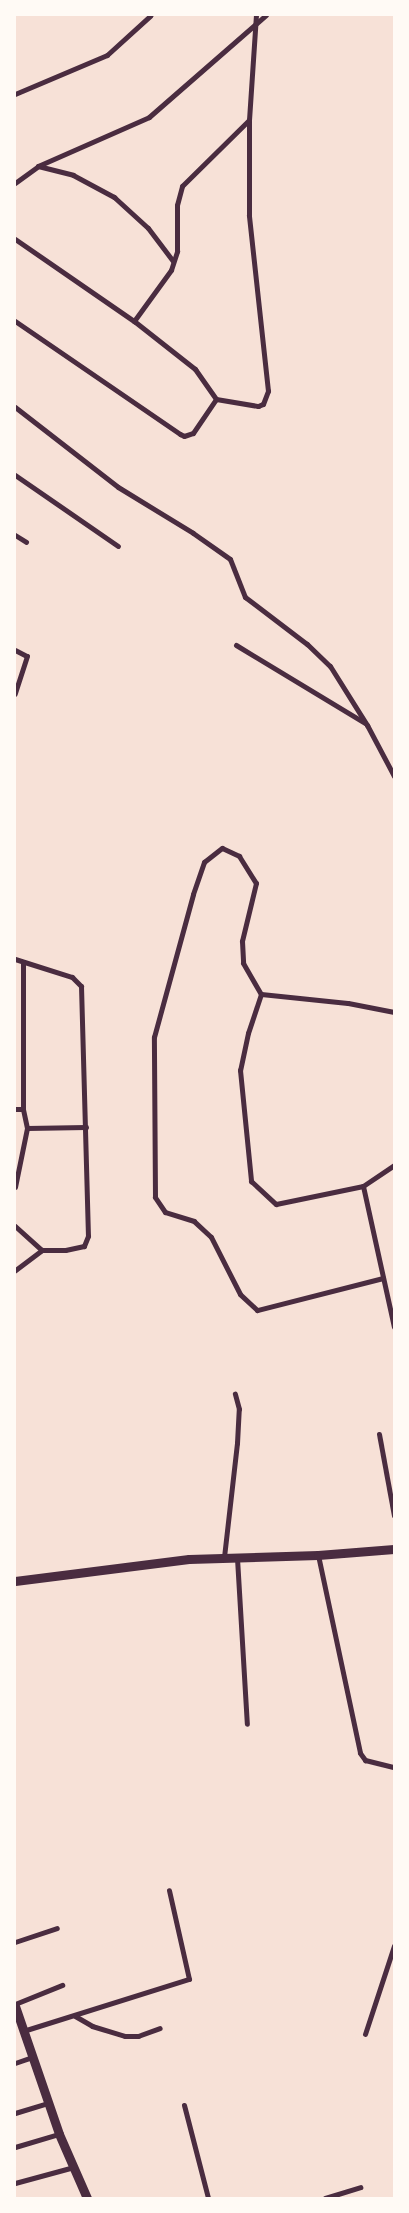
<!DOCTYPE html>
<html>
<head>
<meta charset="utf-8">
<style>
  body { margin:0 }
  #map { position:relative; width:409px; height:2213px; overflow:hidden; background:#f7e1d7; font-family:"Titillium Web",sans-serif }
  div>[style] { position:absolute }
  .minor>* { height:5px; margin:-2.5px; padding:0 2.5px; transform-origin:2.5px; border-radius:2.5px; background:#4a2c40 }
  .tertiary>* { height:9px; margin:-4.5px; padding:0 4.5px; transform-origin:4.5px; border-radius:4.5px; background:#4a2c40 }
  span { translate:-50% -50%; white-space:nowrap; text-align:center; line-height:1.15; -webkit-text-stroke:4.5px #fffaf5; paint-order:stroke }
  .frame { position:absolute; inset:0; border:16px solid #fffaf5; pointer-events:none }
</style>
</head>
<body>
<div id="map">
  <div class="minor">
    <div style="left:15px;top:94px;width:100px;rotate:-23deg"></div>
    <div style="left:107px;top:55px;width:59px;rotate:-42.3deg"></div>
    <div style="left:38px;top:166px;width:36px;rotate:14deg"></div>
    <div style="left:73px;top:175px;width:47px;rotate:28.2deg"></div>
    <div style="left:114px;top:197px;width:46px;rotate:42.4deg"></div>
    <div style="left:148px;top:228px;width:41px;rotate:52.9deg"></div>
    <div style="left:15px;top:183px;width:29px;rotate:-36deg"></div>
    <div style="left:38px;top:166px;width:121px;rotate:-23.8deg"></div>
    <div style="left:149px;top:117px;width:155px;rotate:-41.1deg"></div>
    <div style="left:15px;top:239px;width:145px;rotate:34.6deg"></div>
    <div style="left:134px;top:321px;width:78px;rotate:38.2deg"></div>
    <div style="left:195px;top:369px;width:37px;rotate:55deg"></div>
    <div style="left:15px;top:321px;width:200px;rotate:34.4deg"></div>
    <div style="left:180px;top:434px;width:4px;rotate:27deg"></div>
    <div style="left:184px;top:436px;width:9px;rotate:-18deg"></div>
    <div style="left:193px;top:433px;width:41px;rotate:-55.9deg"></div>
    <div style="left:216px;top:399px;width:43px;rotate:9.5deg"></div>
    <div style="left:258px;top:406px;width:5px;rotate:-22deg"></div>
    <div style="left:263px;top:404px;width:14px;rotate:-69deg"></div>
    <div style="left:268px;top:391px;width:177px;rotate:-96.2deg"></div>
    <div style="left:249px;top:215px;width:95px;rotate:-90deg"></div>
    <div style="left:249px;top:120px;width:105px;rotate:-86.2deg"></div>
    <div style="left:134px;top:321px;width:63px;rotate:-54deg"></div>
    <div style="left:171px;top:270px;width:20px;rotate:-72deg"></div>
    <div style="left:177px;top:251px;width:46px;rotate:-90deg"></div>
    <div style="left:177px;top:205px;width:20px;rotate:-75deg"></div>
    <div style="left:182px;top:186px;width:94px;rotate:-44.6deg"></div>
    <div style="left:15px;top:407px;width:130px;rotate:37.8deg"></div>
    <div style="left:118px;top:487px;width:88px;rotate:31.5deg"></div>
    <div style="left:193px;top:533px;width:45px;rotate:35.1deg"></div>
    <div style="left:230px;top:559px;width:41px;rotate:68.5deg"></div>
    <div style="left:245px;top:597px;width:78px;rotate:37.2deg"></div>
    <div style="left:307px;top:644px;width:32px;rotate:44deg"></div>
    <div style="left:330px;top:666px;width:70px;rotate:57.9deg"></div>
    <div style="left:367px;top:725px;width:58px;rotate:62.1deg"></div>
    <div style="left:15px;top:475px;width:125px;rotate:34.6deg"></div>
    <div style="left:15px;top:535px;width:13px;rotate:32deg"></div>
    <div style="left:236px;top:645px;width:151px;rotate:31.2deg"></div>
    <div style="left:15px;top:650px;width:13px;rotate:27deg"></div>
    <div style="left:27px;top:656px;width:40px;rotate:108deg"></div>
    <div style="left:15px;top:959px;width:60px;rotate:17.5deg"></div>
    <div style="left:72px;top:977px;width:13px;rotate:45deg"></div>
    <div style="left:81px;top:986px;width:250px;rotate:88.4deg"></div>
    <div style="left:88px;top:1236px;width:11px;rotate:112deg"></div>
    <div style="left:84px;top:1246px;width:19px;rotate:168deg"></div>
    <div style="left:65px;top:1250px;width:23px;rotate:180deg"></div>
    <div style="left:42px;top:1250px;width:34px;rotate:143deg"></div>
    <div style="left:261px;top:994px;width:87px;rotate:5.9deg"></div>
    <div style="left:348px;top:1003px;width:47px;rotate:11.1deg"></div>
    <div style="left:15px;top:1109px;width:8px"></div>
    <div style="left:27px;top:1128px;width:59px;rotate:-1deg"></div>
    <div style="left:363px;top:1186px;width:144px;rotate:77.6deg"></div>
    <div style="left:15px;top:1187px;width:60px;rotate:-78.5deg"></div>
    <div style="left:27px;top:1128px;width:19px;rotate:-102deg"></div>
    <div style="left:23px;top:1109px;width:147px;rotate:-90deg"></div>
    <div style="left:15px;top:1226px;width:36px;rotate:42deg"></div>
    <div style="left:383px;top:1278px;width:130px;rotate:165.7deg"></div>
    <div style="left:257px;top:1310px;width:23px;rotate:-137deg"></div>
    <div style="left:240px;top:1294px;width:64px;rotate:-117deg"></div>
    <div style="left:211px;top:1237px;width:23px;rotate:-137deg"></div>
    <div style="left:194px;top:1221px;width:30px;rotate:-163deg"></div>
    <div style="left:165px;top:1212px;width:18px;rotate:-124deg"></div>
    <div style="left:155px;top:1197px;width:160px;rotate:-90.4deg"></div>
    <div style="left:154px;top:1037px;width:148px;rotate:-74.7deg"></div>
    <div style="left:193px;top:894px;width:34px;rotate:-71deg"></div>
    <div style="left:204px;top:862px;width:23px;rotate:-38deg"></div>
    <div style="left:222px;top:848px;width:19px;rotate:25deg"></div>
    <div style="left:239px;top:856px;width:32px;rotate:58deg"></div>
    <div style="left:256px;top:883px;width:60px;rotate:103.6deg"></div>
    <div style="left:242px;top:941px;width:22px;rotate:87deg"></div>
    <div style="left:243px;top:963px;width:36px;rotate:60deg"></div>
    <div style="left:261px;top:994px;width:41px;rotate:108.4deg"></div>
    <div style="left:248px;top:1033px;width:38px;rotate:102deg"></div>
    <div style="left:240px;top:1070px;width:112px;rotate:84.3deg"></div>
    <div style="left:251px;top:1181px;width:34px;rotate:43deg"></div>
    <div style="left:276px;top:1204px;width:89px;rotate:-11.7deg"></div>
    <div style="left:363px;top:1186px;width:37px;rotate:-34deg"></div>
    <div style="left:379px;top:1434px;width:83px;rotate:79.6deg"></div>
    <div style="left:318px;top:1555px;width:202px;rotate:78deg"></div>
    <div style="left:360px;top:1753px;width:9px;rotate:54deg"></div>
    <div style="left:365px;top:1760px;width:30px;rotate:14deg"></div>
    <div style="left:224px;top:1557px;width:115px;rotate:-83.5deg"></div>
    <div style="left:237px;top:1443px;width:34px;rotate:-87deg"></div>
    <div style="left:239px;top:1409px;width:16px;rotate:-105deg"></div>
    <div style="left:237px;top:1558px;width:166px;rotate:86.6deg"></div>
    <div style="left:15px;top:1942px;width:44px;rotate:-18.4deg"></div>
    <div style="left:15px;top:2004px;width:51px;rotate:-22deg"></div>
    <div style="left:75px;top:2016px;width:20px;rotate:30deg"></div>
    <div style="left:92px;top:2026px;width:34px;rotate:17deg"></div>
    <div style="left:125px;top:2036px;width:13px"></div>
    <div style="left:138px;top:2036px;width:23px;rotate:-20deg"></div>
    <div style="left:23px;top:2031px;width:174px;rotate:-17.4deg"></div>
    <div style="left:189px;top:1979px;width:91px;rotate:-102.7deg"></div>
    <div style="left:365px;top:2034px;width:93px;rotate:-71.8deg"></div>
    <div style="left:15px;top:2063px;width:18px;rotate:-19deg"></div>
    <div style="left:184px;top:2105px;width:96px;rotate:75.5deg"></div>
    <div style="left:15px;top:2113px;width:34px;rotate:-17deg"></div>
    <div style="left:15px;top:2147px;width:46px;rotate:-16.5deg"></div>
    <div style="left:15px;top:2183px;width:61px;rotate:-15.2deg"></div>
    <div style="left:325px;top:2198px;width:37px;rotate:-17deg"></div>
  </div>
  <div class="tertiary">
    <div style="left:15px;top:1581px;width:175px;rotate:-7.2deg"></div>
    <div style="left:189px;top:1559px;width:129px;rotate:-1.8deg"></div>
    <div style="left:318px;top:1555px;width:76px;rotate:-4.5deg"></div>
    <div style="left:15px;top:2006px;width:135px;rotate:71deg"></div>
    <div style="left:59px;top:2134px;width:70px;rotate:66.4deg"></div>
  </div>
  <div class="frame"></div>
</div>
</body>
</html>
